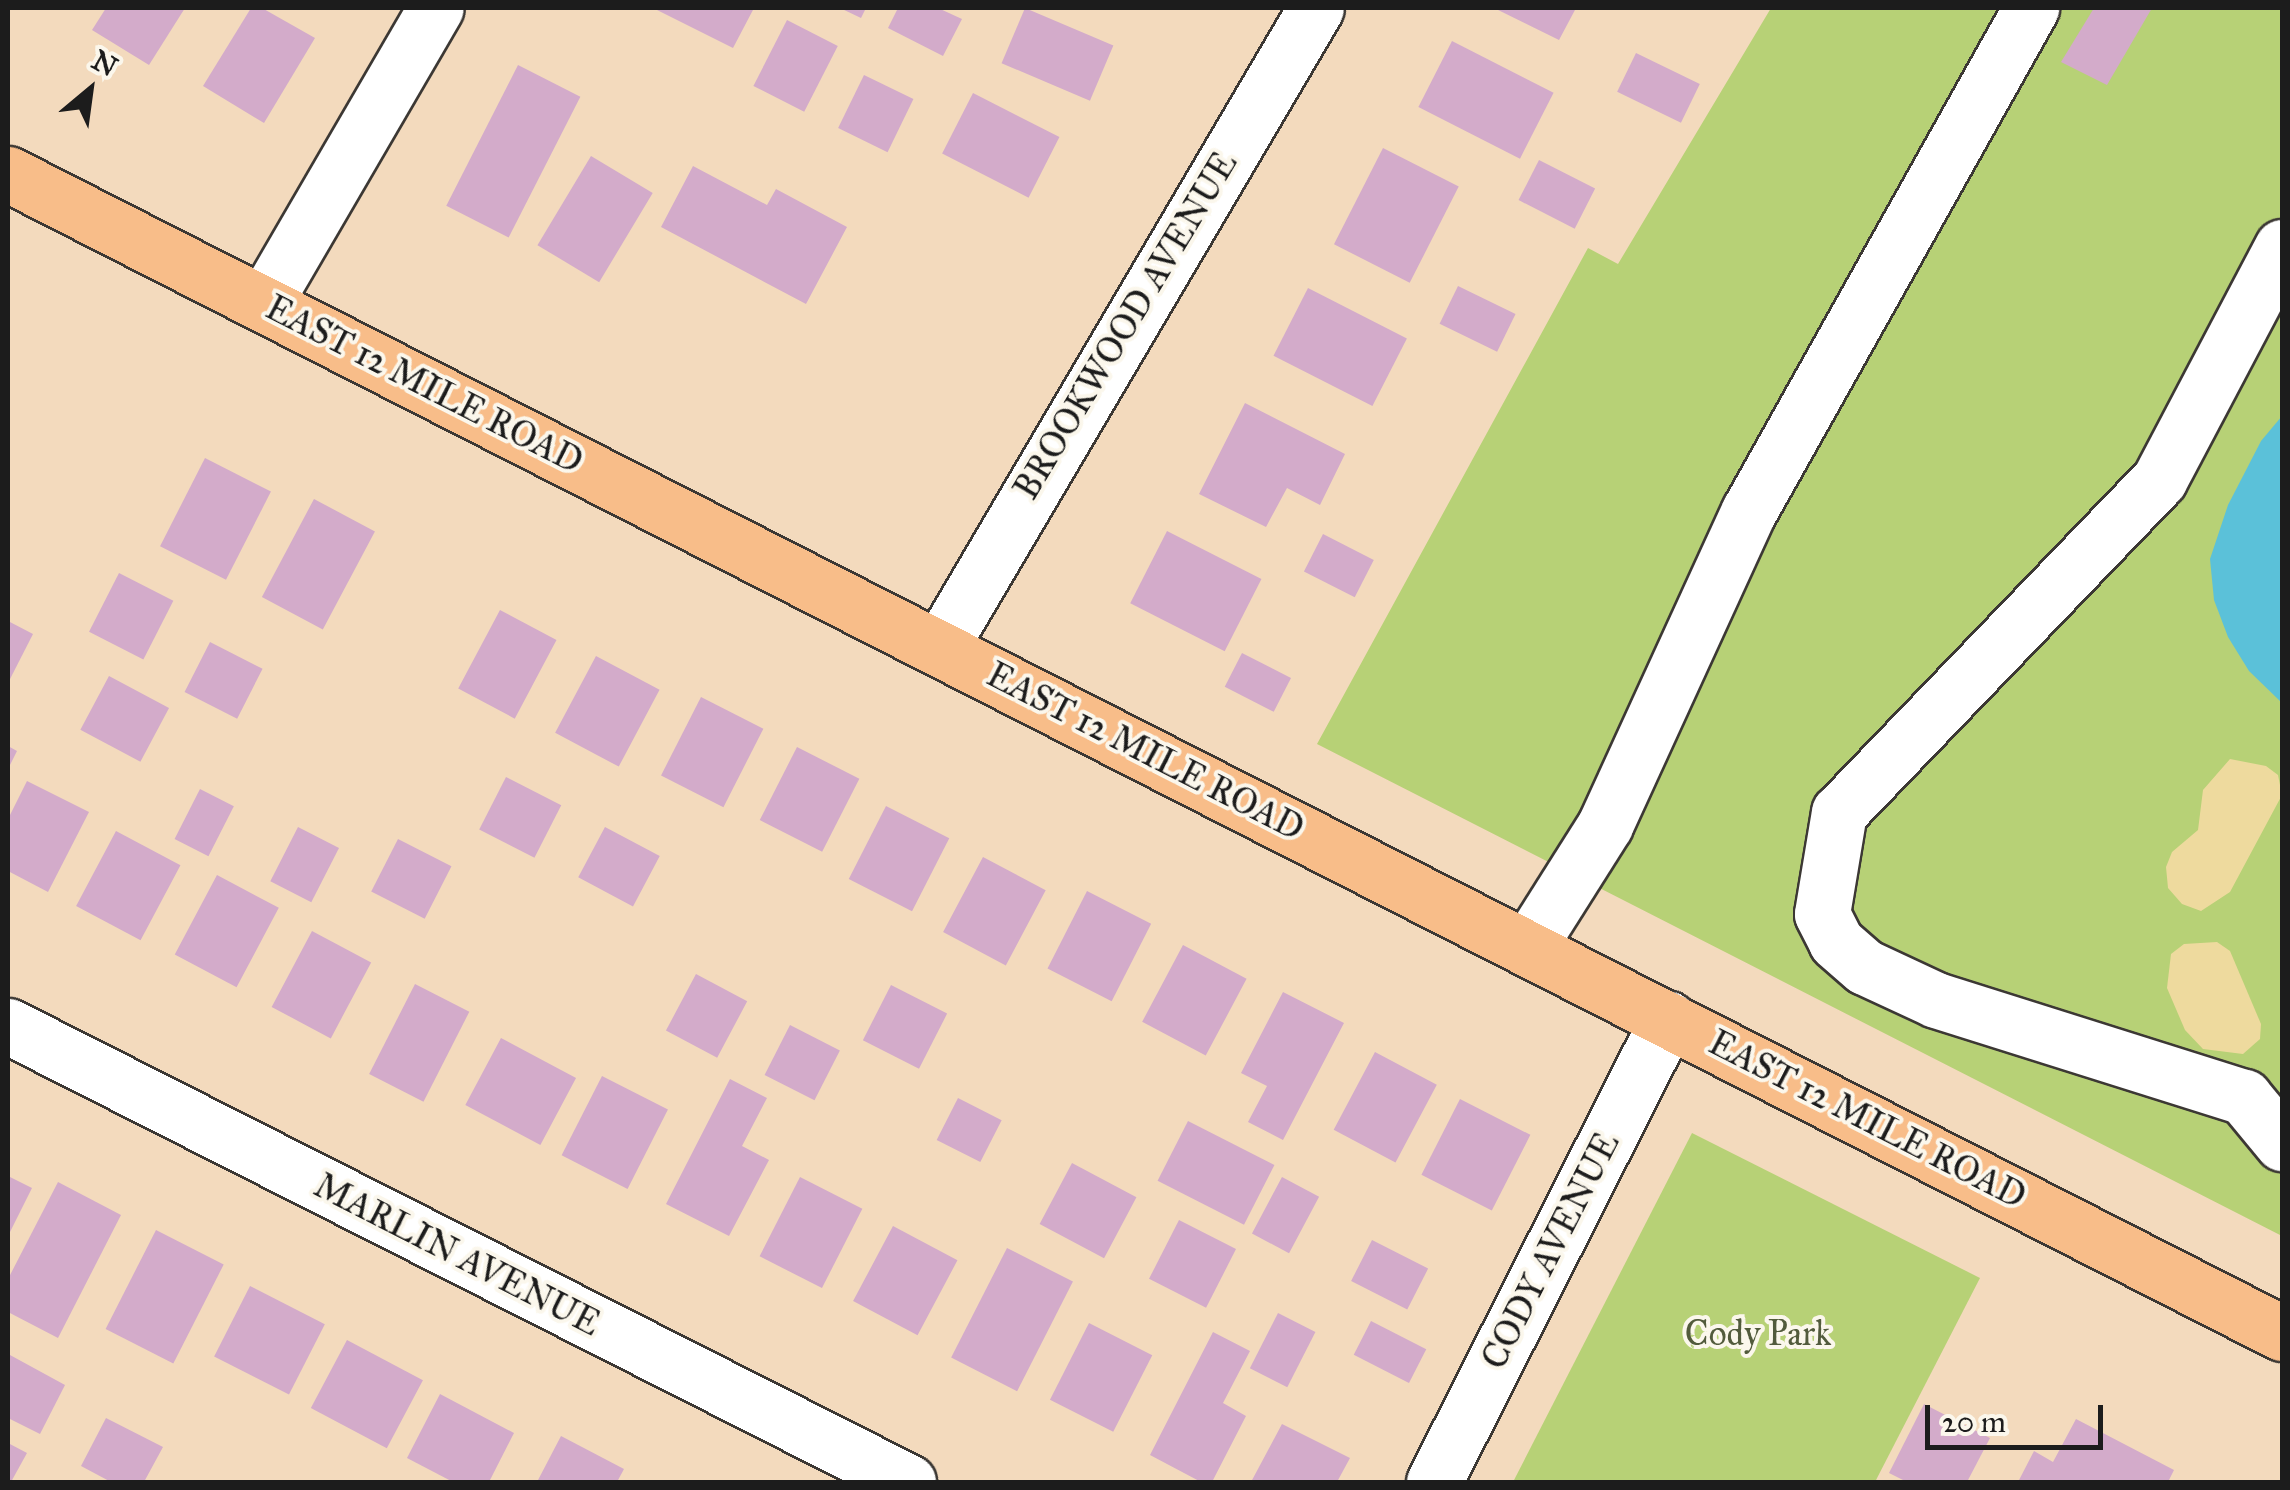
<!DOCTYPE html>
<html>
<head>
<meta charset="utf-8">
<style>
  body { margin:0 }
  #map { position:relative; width:2290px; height:1490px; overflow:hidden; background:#f3dabd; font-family:"IM FELL Great Primer",serif }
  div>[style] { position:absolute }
  .green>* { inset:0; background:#b7d176 }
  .sand>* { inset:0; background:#eeda9e }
  .water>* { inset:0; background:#5bc1d9 }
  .building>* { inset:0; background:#d3abca; transform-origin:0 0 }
  .roads { filter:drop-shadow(2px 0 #3c3834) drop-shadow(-2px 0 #3c3834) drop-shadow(0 2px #3c3834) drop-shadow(0 -2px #3c3834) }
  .minor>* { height:55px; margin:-27.5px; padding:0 27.5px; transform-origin:27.5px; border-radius:27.5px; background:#fff }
  .major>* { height:55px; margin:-27.5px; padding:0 27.5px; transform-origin:27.5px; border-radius:27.5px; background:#f8bd89 }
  span { translate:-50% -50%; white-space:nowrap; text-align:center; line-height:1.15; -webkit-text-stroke:8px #fbf7ec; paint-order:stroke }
  .street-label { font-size:35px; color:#1c1c1c }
  .park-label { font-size:35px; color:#525b3c }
  .frame { position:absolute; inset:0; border:10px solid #1c1c1c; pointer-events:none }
  .north { position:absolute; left:40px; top:40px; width:100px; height:100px; -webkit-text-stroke:8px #fbf7ec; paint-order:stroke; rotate:29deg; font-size:28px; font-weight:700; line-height:40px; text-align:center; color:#1c1c1c }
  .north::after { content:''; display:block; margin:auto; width:35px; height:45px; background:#1c1c1c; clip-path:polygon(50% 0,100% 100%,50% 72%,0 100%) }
  .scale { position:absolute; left:1925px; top:1405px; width:178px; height:45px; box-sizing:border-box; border:5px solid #1c1c1c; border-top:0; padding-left:12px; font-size:30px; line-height:35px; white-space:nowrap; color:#1c1c1c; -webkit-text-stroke:8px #fbf7ec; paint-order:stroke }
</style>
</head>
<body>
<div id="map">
  <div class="green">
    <div style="clip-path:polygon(1771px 8px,2282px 8px,2282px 1236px,1317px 744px,1588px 248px,1618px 264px)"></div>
    <div style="clip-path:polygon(1692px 1133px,1980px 1278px,1875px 1482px,1513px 1482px)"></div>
  </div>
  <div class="sand">
    <div style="clip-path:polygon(2230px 759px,2266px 766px,2278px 775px,2282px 795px,2230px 892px,2201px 911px,2182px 904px,2168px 888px,2166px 867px,2172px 852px,2198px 830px,2203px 790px)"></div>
    <div style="clip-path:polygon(2217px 942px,2230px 951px,2261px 1024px,2260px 1039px,2243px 1054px,2203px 1049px,2185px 1030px,2167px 988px,2171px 954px,2184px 944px)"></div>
  </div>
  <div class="water">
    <div style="clip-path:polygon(2282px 416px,2282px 703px,2249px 671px,2228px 637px,2214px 600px,2210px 559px,2228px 505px,2261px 441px)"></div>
  </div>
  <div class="building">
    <div style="clip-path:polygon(106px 8px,185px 8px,149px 65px,92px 30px)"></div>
    <div style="clip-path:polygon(251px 8px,262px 8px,315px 38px,264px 123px,203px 86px)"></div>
    <div style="clip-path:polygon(653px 8px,754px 8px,733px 48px)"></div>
    <div style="clip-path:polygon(840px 8px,866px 8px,861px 18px)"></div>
    <div style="clip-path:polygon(898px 8px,938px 8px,962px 19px,943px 56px,888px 28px)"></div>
    <div style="left:1025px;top:8px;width:96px;height:60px;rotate:23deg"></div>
    <div style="clip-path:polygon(1494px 8px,1576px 8px,1559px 40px)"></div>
    <div style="clip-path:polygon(2094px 8px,2152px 8px,2107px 85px,2061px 62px)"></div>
    <div style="left:787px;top:20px;width:57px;height:74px;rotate:27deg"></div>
    <div style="left:1452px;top:41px;width:114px;height:74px;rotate:27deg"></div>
    <div style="left:1636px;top:53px;width:71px;height:43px;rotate:26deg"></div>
    <div style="left:518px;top:65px;width:70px;height:158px;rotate:27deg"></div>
    <div style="left:864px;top:75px;width:55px;height:59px;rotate:26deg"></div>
    <div style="left:973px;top:93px;width:97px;height:68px;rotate:27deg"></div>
    <div style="left:1383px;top:148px;width:85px;height:108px;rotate:27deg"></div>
    <div style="left:591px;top:156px;width:72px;height:104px;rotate:31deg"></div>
    <div style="left:1539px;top:160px;width:63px;height:45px;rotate:27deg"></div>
    <div style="clip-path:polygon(693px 166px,767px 205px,776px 189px,847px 227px,806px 304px,661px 227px)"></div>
    <div style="left:1458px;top:286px;width:64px;height:42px;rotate:26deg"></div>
    <div style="left:1308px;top:288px;width:111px;height:76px;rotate:27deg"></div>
    <div style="clip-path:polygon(1245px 403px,1345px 454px,1320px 505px,1287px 488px,1266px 527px,1199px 494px)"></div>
    <div style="left:205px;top:458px;width:74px;height:99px;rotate:27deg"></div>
    <div style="left:314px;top:499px;width:69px;height:111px;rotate:28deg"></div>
    <div style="left:1167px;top:531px;width:106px;height:81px;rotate:27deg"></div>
    <div style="left:1323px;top:534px;width:57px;height:42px;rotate:27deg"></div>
    <div style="left:119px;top:573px;width:61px;height:66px;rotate:27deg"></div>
    <div style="left:500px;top:610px;width:64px;height:89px;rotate:28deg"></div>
    <div style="clip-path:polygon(8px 621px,33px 634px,8px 683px)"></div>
    <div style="left:210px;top:642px;width:59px;height:56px;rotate:27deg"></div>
    <div style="left:1242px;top:653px;width:55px;height:38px;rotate:27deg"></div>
    <div style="left:596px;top:656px;width:72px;height:87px;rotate:28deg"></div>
    <div style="left:109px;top:676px;width:68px;height:61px;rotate:28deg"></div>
    <div style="left:701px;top:697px;width:70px;height:88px;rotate:27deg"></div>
    <div style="clip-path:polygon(8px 746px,17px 751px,8px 769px)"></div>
    <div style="left:797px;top:747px;width:70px;height:82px;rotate:27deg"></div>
    <div style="left:506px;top:777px;width:62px;height:59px;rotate:27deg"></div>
    <div style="clip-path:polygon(27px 781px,89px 812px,48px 892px,8px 871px,8px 819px)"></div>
    <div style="left:200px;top:789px;width:38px;height:56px;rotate:27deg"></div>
    <div style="left:886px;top:806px;width:71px;height:82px;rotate:27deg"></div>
    <div style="left:298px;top:827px;width:46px;height:61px;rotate:27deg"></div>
    <div style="left:605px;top:827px;width:62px;height:57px;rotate:28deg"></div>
    <div style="left:116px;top:831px;width:73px;height:85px;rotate:28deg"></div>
    <div style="left:398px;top:839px;width:60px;height:59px;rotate:27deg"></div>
    <div style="left:983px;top:857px;width:71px;height:85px;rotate:28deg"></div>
    <div style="left:217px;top:875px;width:70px;height:90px;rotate:28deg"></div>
    <div style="left:1087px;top:891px;width:72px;height:87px;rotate:27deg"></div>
    <div style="left:312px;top:931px;width:67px;height:86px;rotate:28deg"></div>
    <div style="left:1183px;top:945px;width:72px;height:87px;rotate:28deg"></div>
    <div style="left:696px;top:974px;width:58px;height:64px;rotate:28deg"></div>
    <div style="left:415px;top:984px;width:61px;height:101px;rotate:27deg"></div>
    <div style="left:891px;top:985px;width:63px;height:62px;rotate:27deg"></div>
    <div style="clip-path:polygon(1283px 992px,1344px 1023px,1283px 1140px,1248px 1122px,1267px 1086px,1241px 1073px)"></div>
    <div style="left:790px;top:1025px;width:56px;height:56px;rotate:27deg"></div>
    <div style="left:501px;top:1038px;width:85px;height:76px;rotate:28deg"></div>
    <div style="left:1375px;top:1052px;width:70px;height:88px;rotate:28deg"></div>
    <div style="left:602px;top:1076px;width:74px;height:89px;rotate:27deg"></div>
    <div style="clip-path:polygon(730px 1079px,767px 1098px,742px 1146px,769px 1160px,729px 1236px,666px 1204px)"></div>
    <div style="left:958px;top:1098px;width:49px;height:47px;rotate:27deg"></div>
    <div style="left:1460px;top:1099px;width:79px;height:85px;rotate:27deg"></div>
    <div style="left:1188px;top:1121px;width:97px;height:67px;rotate:27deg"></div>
    <div style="left:1072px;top:1163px;width:73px;height:69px;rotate:28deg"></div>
    <div style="clip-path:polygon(8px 1176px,32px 1188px,8px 1236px)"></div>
    <div style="left:800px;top:1177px;width:70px;height:89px;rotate:27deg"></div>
    <div style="left:1282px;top:1177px;width:42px;height:64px;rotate:28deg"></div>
    <div style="clip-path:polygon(58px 1182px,121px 1215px,58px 1338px,8px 1312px,8px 1279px)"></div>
    <div style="left:1179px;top:1220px;width:64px;height:66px;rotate:27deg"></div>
    <div style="left:893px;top:1226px;width:73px;height:85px;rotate:28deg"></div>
    <div style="left:156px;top:1230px;width:76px;height:111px;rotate:27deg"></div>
    <div style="left:1372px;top:1240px;width:63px;height:46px;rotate:27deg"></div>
    <div style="left:1007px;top:1248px;width:74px;height:123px;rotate:27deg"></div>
    <div style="left:250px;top:1286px;width:84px;height:79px;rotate:27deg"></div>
    <div style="left:1278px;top:1313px;width:42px;height:62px;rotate:27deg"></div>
    <div style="left:1371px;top:1321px;width:62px;height:38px;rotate:27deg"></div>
    <div style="left:1089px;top:1323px;width:71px;height:86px;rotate:27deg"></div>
    <div style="clip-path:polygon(1213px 1332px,1250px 1351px,1223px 1403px,1246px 1416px,1212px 1482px,1201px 1482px,1150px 1455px)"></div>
    <div style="left:347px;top:1340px;width:86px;height:77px;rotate:28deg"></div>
    <div style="clip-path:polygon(10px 1355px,65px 1385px,40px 1434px,8px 1418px)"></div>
    <div style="clip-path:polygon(440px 1394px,514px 1433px,489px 1482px,453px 1482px,407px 1458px)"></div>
    <div style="clip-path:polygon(1924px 1404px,1990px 1438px,1967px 1482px,1907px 1482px,1889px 1473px)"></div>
    <div style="clip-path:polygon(106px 1418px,163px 1447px,144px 1482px,111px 1482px,81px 1466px)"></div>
    <div style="clip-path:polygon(2076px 1419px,2174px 1470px,2168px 1482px,2018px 1482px,2034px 1451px,2053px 1462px)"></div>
    <div style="clip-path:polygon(1282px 1424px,1350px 1458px,1337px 1482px,1251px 1482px)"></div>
    <div style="clip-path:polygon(561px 1436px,624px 1469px,617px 1482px,537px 1482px)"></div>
    <div style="clip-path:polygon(8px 1443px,27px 1453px,11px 1482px,8px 1482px)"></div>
  </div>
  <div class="roads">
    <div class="minor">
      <div style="left:2282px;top:247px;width:263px;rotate:117.8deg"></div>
      <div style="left:2159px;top:480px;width:461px;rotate:133.9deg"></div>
      <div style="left:1839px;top:812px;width:103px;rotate:99.5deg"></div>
      <div style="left:1822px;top:914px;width:31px;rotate:63deg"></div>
      <div style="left:1836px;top:942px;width:38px;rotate:41deg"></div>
      <div style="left:1865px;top:967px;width:78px;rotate:24.9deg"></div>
      <div style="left:1936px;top:1000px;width:323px;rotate:17.5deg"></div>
      <div style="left:2244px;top:1097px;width:60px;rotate:50.4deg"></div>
      <div style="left:264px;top:303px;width:341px;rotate:-59.8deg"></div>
      <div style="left:940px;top:647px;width:741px;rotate:-59.53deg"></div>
      <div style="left:1528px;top:947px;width:144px;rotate:-57.7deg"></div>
      <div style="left:1605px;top:825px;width:345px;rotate:-65.4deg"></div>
      <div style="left:1749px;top:511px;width:577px;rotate:-60.72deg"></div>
      <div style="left:8px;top:1026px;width:1009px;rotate:26.87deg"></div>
      <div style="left:1434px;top:1482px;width:519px;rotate:-63.19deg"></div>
    </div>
    <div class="major">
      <div style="left:8px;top:174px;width:2552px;rotate:27.01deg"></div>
    </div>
  </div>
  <div class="street-label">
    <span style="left:1126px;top:326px;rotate:-59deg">BROOKWOOD AVENUE</span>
    <span style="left:424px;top:385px;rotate:27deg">EAST 12 MILE ROAD</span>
    <span style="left:1145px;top:752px;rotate:27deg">EAST 12 MILE ROAD</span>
    <span style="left:1867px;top:1120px;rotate:27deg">EAST 12 MILE ROAD</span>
    <span style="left:1551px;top:1251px;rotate:-63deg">CODY AVENUE</span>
    <span style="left:457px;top:1255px;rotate:27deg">MARLIN AVENUE</span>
  </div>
  <div class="park-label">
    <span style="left:1758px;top:1334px">Cody Park</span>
  </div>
  <div class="frame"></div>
  <div class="north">N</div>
  <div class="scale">20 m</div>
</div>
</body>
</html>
